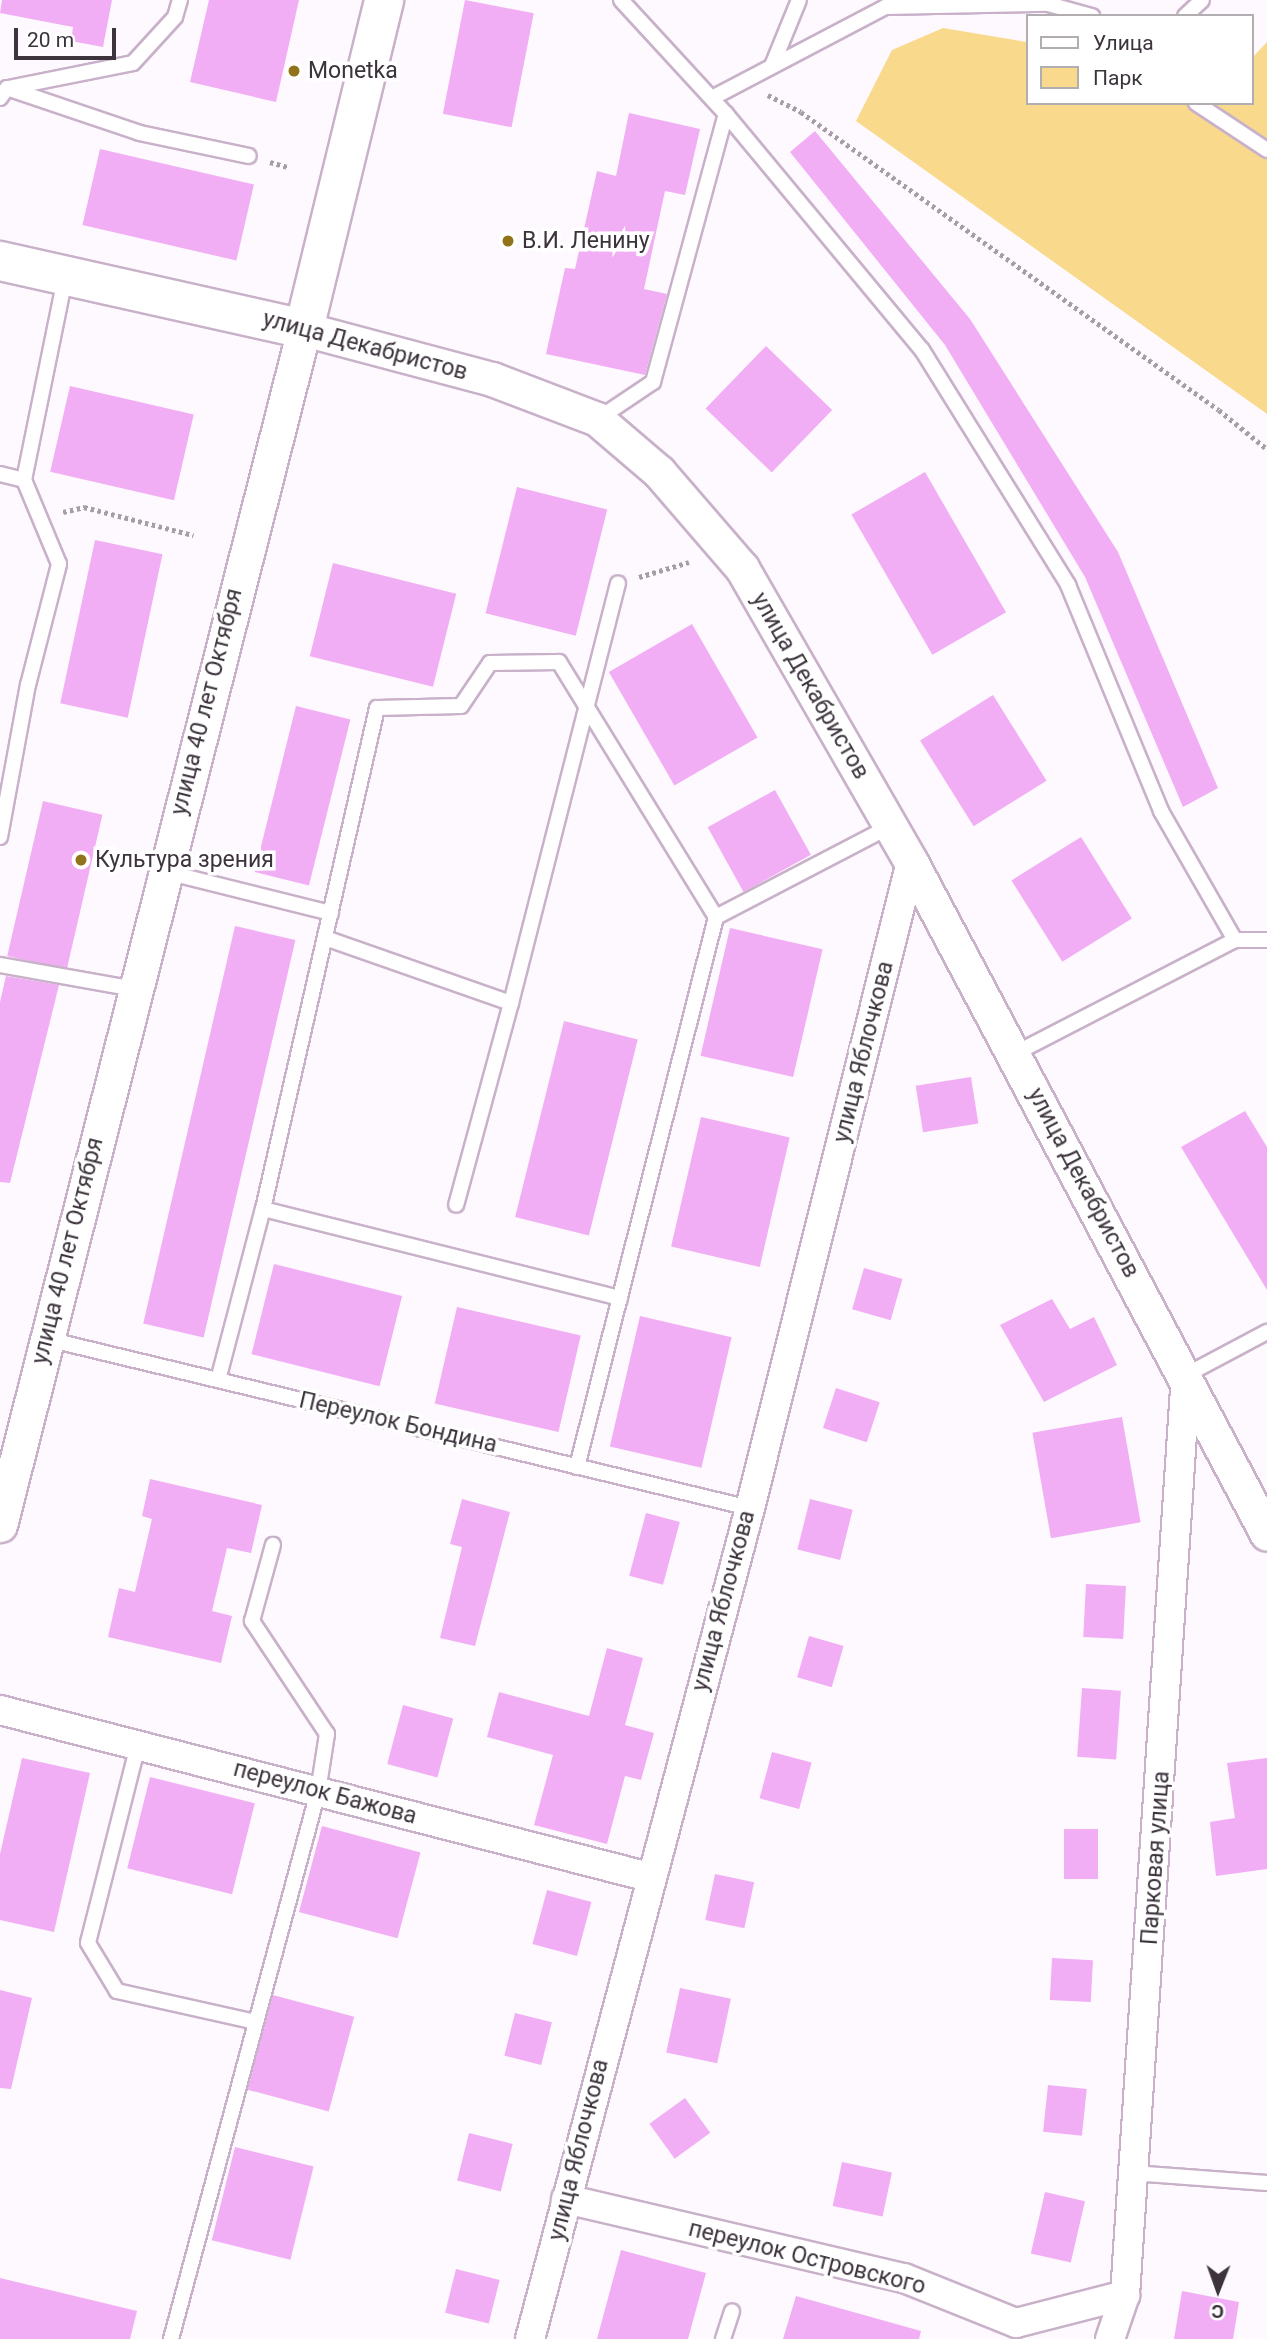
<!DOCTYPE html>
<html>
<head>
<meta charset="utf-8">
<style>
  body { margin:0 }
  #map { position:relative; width:1267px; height:2339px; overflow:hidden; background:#fef9fe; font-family:Roboto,sans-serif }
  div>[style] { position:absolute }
  .green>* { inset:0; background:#f9da8c }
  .building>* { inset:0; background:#f1aef5; transform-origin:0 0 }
  .path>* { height:4.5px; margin-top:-2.25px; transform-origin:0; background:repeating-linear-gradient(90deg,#a59ea5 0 3.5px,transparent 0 7px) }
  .roads { filter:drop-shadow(2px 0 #c8b1c9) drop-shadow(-2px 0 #c8b1c9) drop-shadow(0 2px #c8b1c9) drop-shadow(0 -2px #c8b1c9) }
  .service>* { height:14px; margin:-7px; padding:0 7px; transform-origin:7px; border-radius:7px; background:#fff }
  .minor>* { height:28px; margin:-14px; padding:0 14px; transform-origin:14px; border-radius:14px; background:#fff }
  .tertiary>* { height:33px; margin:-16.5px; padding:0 16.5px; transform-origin:16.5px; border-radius:16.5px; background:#fff }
  .secondary>* { height:38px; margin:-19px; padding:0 19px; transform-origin:19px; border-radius:19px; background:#fff }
  .dots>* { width:19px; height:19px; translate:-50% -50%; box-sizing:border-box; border:4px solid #fff; border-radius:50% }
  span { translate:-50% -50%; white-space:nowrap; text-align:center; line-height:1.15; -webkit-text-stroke:7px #fff; paint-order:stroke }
  .poi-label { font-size:23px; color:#3c333c }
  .left { translate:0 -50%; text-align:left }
  .street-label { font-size:23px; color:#3c333c }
  .legend { position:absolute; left:1026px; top:14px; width:228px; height:91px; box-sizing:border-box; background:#fff; border:2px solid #b1adb1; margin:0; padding:9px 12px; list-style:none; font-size:21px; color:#3c333c }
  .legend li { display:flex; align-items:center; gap:14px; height:35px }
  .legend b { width:35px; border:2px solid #b1adb1 }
  .north { position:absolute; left:1183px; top:2255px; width:70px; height:70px; -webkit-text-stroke:5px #fff; paint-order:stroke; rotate:181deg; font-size:19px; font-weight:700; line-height:28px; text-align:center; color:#3c333c }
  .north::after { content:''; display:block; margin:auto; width:24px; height:32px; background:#3c333c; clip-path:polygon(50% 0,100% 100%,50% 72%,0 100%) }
  .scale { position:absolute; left:14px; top:28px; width:102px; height:32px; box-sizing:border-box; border:4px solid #3c333c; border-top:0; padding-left:9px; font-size:21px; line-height:24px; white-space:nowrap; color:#3c333c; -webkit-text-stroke:5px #fff; paint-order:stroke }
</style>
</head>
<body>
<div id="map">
  <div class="green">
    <div style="clip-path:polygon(943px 28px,1027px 42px,1027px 103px,1251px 103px,1251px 59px,1267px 42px,1267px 414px,856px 121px,892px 50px)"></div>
  </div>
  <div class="building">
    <div style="clip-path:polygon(2px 0,112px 0,103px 47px,71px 41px,73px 27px,0 13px)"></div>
    <div style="clip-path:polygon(209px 0,299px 0,276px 102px,190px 82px)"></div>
    <div style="left:465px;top:0;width:70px;height:116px;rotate:11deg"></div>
    <div style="clip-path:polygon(629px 113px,700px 129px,685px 195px,665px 191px,644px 289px,667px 294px,645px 375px,546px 354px,565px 268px,575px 269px,597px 171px,616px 176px)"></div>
    <div style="clip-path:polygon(815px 131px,970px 319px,1118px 552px,1218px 788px,1183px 807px,1085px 577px,945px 345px,790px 152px)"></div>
    <div style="left:100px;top:149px;width:158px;height:78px;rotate:13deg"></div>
    <div style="left:766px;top:346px;width:92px;height:87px;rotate:44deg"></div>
    <div style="left:70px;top:386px;width:127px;height:88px;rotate:13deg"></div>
    <div style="left:925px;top:472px;width:162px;height:85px;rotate:60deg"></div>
    <div style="left:517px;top:487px;width:93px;height:130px;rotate:14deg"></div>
    <div style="left:95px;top:540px;width:69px;height:167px;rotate:12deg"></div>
    <div style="left:333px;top:563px;width:127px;height:96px;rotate:14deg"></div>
    <div style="left:692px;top:624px;width:131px;height:96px;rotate:60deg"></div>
    <div style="left:993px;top:695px;width:101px;height:86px;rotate:58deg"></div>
    <div style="left:296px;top:706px;width:56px;height:171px;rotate:14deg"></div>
    <div style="left:775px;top:790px;width:74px;height:77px;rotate:61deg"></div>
    <div style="left:43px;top:801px;width:61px;height:159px;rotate:13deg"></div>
    <div style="left:1081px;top:837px;width:96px;height:82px;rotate:58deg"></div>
    <div style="left:235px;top:926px;width:62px;height:408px;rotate:13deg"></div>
    <div style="left:730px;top:928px;width:95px;height:131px;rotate:13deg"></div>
    <div style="clip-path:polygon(6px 976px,59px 985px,10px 1183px,0 1182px,0 1002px)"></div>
    <div style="left:564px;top:1021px;width:76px;height:202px;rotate:14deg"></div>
    <div style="left:971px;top:1077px;width:47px;height:56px;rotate:81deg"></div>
    <div style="clip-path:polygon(1245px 1111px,1267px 1147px,1267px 1290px,1181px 1147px)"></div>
    <div style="left:701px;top:1117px;width:91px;height:133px;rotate:13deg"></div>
    <div style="left:274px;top:1264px;width:132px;height:93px;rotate:14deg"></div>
    <div style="left:864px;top:1268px;width:40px;height:43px;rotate:16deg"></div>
    <div style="clip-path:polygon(1052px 1299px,1070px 1329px,1094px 1317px,1117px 1365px,1044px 1402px,1000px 1325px)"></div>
    <div style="left:457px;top:1307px;width:127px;height:99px;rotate:13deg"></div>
    <div style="left:640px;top:1316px;width:94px;height:134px;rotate:13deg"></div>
    <div style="left:836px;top:1388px;width:46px;height:42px;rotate:18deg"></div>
    <div style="left:1122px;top:1417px;width:107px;height:91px;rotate:80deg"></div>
    <div style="clip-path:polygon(150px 1479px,262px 1505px,251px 1553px,227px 1548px,212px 1611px,232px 1616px,221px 1663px,108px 1637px,119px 1588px,135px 1592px,152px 1519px,142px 1516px)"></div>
    <div style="clip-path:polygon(462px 1499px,510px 1512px,475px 1646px,440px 1638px,462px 1547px,450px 1544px)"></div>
    <div style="left:810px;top:1499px;width:44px;height:52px;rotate:14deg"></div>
    <div style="left:646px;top:1513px;width:35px;height:65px;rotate:15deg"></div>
    <div style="left:1086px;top:1584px;width:40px;height:53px;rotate:3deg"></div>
    <div style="left:809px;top:1636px;width:36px;height:43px;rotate:16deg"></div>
    <div style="clip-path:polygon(607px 1648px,643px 1658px,625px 1725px,654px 1733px,641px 1780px,625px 1776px,607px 1844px,534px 1825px,553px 1755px,487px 1737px,499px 1692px,589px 1716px)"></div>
    <div style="left:1082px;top:1688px;width:39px;height:69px;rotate:4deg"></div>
    <div style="left:403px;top:1705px;width:52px;height:61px;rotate:15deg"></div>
    <div style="left:772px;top:1752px;width:41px;height:48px;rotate:15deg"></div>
    <div style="clip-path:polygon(22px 1758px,90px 1773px,54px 1932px,0 1920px,0 1854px)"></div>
    <div style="clip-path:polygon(1267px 1758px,1267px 1869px,1216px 1876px,1210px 1822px,1235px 1818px,1227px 1763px)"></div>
    <div style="left:150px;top:1777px;width:108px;height:94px;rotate:14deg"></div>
    <div style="left:322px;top:1826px;width:102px;height:89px;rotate:15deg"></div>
    <div style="left:1064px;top:1829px;width:34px;height:50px"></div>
    <div style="left:715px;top:1874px;width:40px;height:47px;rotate:12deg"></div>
    <div style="left:547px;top:1890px;width:46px;height:56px;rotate:15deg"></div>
    <div style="left:1052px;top:1958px;width:41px;height:42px;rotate:3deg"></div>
    <div style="left:680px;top:1988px;width:52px;height:66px;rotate:12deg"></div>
    <div style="clip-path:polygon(0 1990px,32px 1998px,11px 2089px,0 2088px)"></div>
    <div style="left:273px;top:1995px;width:84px;height:98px;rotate:15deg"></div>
    <div style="left:515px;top:2013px;width:38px;height:44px;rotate:14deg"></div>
    <div style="left:1048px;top:2085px;width:39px;height:47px;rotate:6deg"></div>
    <div style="left:685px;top:2098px;width:43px;height:44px;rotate:54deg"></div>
    <div style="left:469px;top:2133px;width:45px;height:49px;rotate:14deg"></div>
    <div style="left:235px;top:2147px;width:81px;height:96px;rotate:14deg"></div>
    <div style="left:842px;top:2162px;width:51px;height:45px;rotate:12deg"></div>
    <div style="left:1045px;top:2192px;width:41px;height:63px;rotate:13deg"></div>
    <div style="clip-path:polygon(621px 2250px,706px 2273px,688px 2339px,597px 2339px)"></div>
    <div style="left:456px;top:2269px;width:45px;height:45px;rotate:14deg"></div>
    <div style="clip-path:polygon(0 2278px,137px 2311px,130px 2339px,0 2339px)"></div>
    <div style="clip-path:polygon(1182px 2291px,1239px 2302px,1233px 2339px,1174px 2339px)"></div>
    <div style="clip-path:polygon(796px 2296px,921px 2331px,919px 2339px,783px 2339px)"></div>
  </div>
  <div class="path">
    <div style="left:768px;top:95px;width:37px;rotate:27deg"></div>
    <div style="left:801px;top:112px;width:513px;rotate:35.49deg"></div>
    <div style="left:1219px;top:410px;width:62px;rotate:39.1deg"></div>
    <div style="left:270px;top:162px;width:18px;rotate:16deg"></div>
    <div style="left:63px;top:512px;width:22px;rotate:-13deg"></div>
    <div style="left:84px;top:507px;width:113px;rotate:14.4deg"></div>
    <div style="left:639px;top:577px;width:52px;rotate:-16.7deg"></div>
  </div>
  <div class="roads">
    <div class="service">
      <div style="left:621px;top:0;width:155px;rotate:47.4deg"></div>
      <div style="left:726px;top:114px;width:307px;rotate:50.3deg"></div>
      <div style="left:922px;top:350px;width:277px;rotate:58.1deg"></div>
      <div style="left:1068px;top:585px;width:244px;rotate:67.6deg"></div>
      <div style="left:1161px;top:811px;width:149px;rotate:60.2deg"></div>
      <div style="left:1185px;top:16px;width:23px;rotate:-43deg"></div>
      <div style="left:772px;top:66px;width:71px;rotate:-67.8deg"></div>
      <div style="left:8px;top:88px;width:127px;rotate:-11.3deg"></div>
      <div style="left:133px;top:63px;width:62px;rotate:-47.6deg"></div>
      <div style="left:175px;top:17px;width:18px;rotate:-74deg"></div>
      <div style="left:0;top:98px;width:12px;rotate:-55deg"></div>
      <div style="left:7px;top:88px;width:140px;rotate:18.7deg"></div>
      <div style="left:140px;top:133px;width:111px;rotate:11.9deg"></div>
      <div style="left:712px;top:98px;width:195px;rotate:-27.7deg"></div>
      <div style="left:885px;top:7px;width:163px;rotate:-1.1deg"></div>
      <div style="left:1048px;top:4px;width:46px;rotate:15.3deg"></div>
      <div style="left:1196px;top:103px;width:85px;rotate:33.5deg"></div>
      <div style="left:598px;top:419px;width:66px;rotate:-33.9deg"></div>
      <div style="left:653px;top:382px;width:278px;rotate:-74.8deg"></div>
      <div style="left:0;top:474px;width:25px;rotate:14deg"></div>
      <div style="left:24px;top:480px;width:206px;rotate:-78.5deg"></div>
      <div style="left:0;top:837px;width:155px;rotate:-79.6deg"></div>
      <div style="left:28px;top:685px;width:125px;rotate:-75.6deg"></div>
      <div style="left:59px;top:564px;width:91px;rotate:-112.6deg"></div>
      <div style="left:166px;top:872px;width:170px;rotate:14deg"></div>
      <div style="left:325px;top:938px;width:197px;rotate:19.3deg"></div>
      <div style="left:511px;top:1003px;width:209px;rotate:105.2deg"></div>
      <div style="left:0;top:965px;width:137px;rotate:10.1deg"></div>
      <div style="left:511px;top:1003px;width:433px;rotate:-75.7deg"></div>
      <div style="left:1014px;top:1054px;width:249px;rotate:-27.3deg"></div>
      <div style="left:1235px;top:940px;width:32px"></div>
      <div style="left:263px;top:1209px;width:514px;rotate:-77.18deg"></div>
      <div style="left:377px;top:708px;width:84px;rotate:-1.4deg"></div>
      <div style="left:461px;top:706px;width:52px;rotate:-56deg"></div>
      <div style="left:490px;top:663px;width:69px;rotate:-0.8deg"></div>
      <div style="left:559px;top:662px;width:299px;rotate:58.4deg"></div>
      <div style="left:47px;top:1339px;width:723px;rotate:13.52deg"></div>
      <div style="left:1186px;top:1375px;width:92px;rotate:-28deg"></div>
      <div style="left:218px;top:1380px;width:177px;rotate:-75.3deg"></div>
      <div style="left:263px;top:1209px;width:368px;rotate:14deg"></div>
      <div style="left:577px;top:1467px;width:567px;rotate:-75.82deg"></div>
      <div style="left:716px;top:917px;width:197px;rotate:-27.5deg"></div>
      <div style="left:138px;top:1745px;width:204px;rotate:104.2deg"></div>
      <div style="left:88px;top:1943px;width:56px;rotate:58.9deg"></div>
      <div style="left:117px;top:1991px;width:142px;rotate:12.6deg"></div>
      <div style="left:1133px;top:2173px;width:134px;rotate:4.3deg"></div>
      <div style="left:171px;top:2339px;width:566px;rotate:-74.96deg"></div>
      <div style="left:318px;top:1792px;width:59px;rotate:-81.2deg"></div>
      <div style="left:327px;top:1734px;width:136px;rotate:-123.6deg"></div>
      <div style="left:252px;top:1621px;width:79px;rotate:-74.6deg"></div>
      <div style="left:723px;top:2339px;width:29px;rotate:-72deg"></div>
    </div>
    <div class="minor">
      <div style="left:0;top:1710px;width:670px;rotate:14.43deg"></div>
      <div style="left:566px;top:2199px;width:347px;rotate:13.2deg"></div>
      <div style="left:904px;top:2278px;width:121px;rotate:21.9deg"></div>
      <div style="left:1016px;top:2323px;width:113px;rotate:-14.4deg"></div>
      <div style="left:530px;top:2339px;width:860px;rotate:-75.17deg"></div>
      <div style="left:750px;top:1508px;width:666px;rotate:-76.01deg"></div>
      <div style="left:1110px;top:2339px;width:46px;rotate:-71.2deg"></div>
      <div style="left:1125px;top:2295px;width:922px;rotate:-86.21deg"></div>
    </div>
    <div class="tertiary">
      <div style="left:0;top:1525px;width:1234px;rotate:-75.74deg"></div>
      <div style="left:304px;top:329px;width:195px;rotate:14.9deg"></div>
      <div style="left:492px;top:379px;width:112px;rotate:20.9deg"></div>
      <div style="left:597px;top:419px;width:82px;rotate:40.5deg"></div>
      <div style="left:659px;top:472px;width:127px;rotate:49.2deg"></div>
      <div style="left:742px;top:568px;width:339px;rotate:60.1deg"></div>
      <div style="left:911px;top:862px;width:760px;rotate:62.09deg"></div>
    </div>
    <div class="secondary">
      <div style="left:0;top:261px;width:312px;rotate:12.6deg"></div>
      <div style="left:304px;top:329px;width:339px;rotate:-76.3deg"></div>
    </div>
  </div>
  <div class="dots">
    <div style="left:294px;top:71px;background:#917319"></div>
    <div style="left:508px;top:241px;background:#917319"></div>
    <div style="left:81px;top:860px;background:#917319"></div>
  </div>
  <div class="poi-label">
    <span class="left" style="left:308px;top:71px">Monetka</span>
    <span class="left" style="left:522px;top:241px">В.И. Ленину</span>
    <span class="left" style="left:95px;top:860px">Культура зрения</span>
  </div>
  <div class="street-label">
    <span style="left:365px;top:346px;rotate:15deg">улица Декабристов</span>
    <span style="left:810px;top:686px;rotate:60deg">улица Декабристов</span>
    <span style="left:207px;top:702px;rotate:-76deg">улица 40 лет Октября</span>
    <span style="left:864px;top:1052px;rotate:-76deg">улица Яблочкова</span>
    <span style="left:1083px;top:1183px;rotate:62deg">улица Декабристов</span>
    <span style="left:68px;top:1251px;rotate:-76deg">улица 40 лет Октября</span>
    <span style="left:398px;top:1423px;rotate:13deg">Переулок Бондина</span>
    <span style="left:724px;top:1601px;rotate:-75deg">улица Яблочкова</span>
    <span style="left:325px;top:1793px;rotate:15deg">переулок Бажова</span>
    <span style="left:1156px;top:1858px;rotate:-86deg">Парковая улица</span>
    <span style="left:579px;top:2150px;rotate:-76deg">улица Яблочкова</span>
    <span style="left:807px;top:2258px;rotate:14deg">переулок Островского</span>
  </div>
  <ul class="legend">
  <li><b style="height:9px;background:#fff"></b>Улица</li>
  <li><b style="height:19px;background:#f9da8c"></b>Парк</li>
  </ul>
  <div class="north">С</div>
  <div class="scale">20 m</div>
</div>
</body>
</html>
